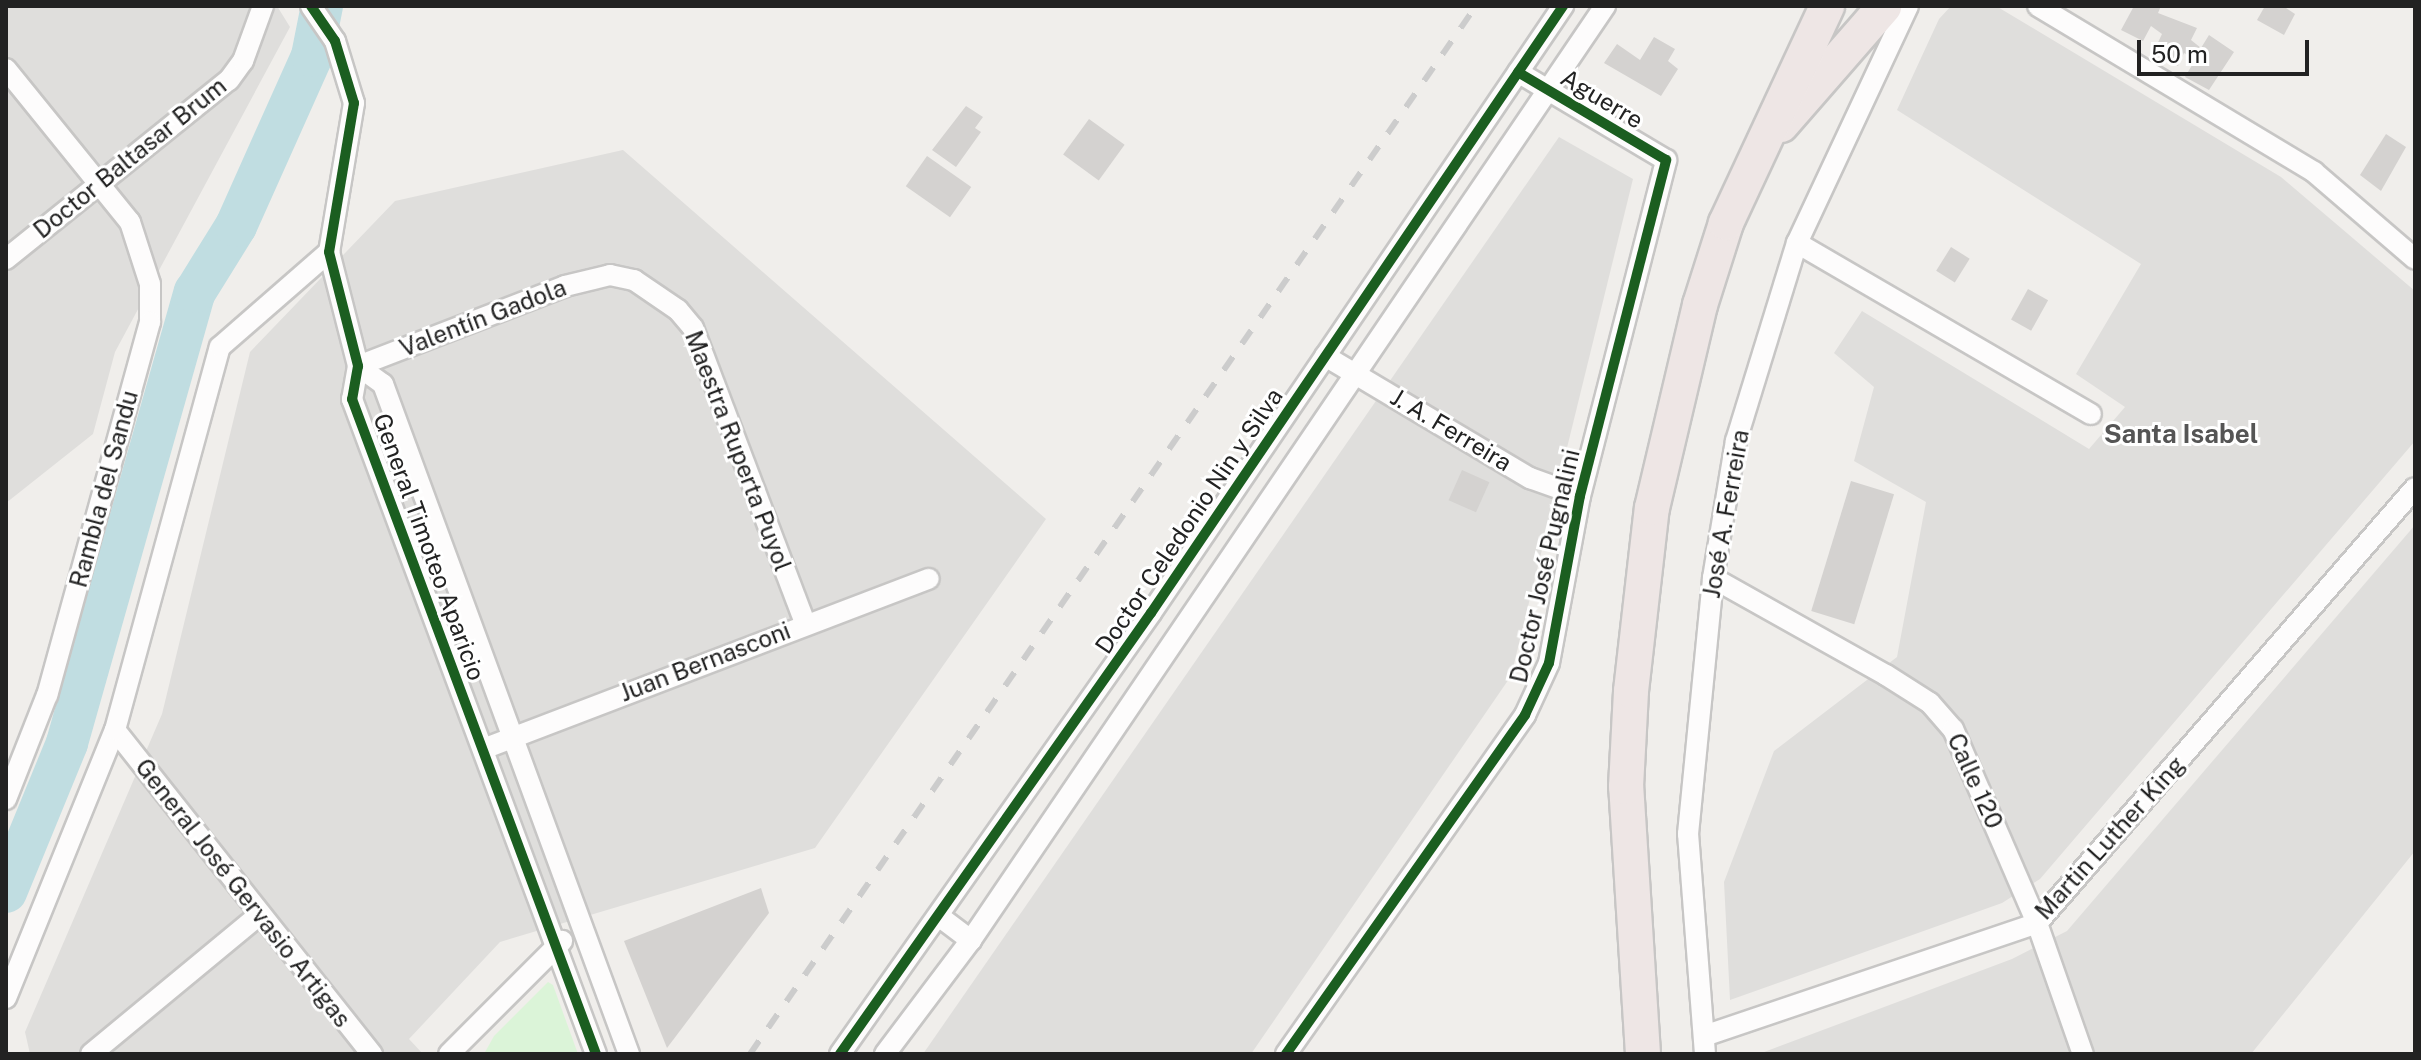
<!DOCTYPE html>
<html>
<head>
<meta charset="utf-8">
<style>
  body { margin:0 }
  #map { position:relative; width:2421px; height:1060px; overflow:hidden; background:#f0eeeb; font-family:"Public Sans",sans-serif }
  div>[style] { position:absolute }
  .residential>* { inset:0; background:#dfdedc }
  .park>* { inset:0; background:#dbf4d8 }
  .river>* { height:42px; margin:-21px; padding:0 21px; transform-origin:21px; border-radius:21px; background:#c0dde1 }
  .building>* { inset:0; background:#d4d2d0; transform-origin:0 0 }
  .roads { filter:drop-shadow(2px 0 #c7c6c5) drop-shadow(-2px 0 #c7c6c5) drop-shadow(0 2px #c7c6c5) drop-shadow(0 -2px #c7c6c5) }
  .minor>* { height:20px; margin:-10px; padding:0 10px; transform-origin:10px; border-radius:10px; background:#fdfcfc }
  .trunk>* { height:34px; margin:-17px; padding:0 17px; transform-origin:17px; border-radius:17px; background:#eee6e5 }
  .rail>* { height:6px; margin-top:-3px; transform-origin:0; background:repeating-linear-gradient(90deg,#ccc 0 16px,transparent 0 32px) }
  .cycleway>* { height:10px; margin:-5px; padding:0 5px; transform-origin:5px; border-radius:5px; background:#1b5e20 }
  span { translate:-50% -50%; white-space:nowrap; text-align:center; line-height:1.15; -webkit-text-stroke:6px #fff; paint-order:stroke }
  .street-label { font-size:24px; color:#222 }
  .neighbourhood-label { font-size:26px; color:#555; font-weight:700 }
  .frame { position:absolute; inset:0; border:8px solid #222; pointer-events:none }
  .scale { position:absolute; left:2137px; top:40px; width:172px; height:36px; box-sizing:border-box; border:4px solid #222; border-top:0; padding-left:10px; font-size:24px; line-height:28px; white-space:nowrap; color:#222; -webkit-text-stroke:6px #fff; paint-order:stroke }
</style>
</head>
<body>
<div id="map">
  <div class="residential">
    <div style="clip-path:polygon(6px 6px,277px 6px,290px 27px,115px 352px,93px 434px,6px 503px)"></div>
    <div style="clip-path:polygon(1951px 6px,1996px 6px,2281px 177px,2415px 291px,2415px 441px,2040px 879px,2002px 903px,1730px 1000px,1724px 882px,1774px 751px,1897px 657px,1926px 502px,1854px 461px,1874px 387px,1834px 353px,1862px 311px,2089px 449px,2125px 407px,2076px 374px,2141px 264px,1897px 110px,1939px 19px)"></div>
    <div style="clip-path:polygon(1559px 137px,1633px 179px,1511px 676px,1251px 1054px,923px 1054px)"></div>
    <div style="clip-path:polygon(623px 150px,1046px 519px,815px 848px,500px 942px,409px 1039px,423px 1054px,30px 1054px,25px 1032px,162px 714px,250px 352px,395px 201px)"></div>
    <div style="clip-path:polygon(2415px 525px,2415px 851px,2251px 1054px,1759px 1054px,2012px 959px,2067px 931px)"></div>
  </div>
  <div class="park">
    <div style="clip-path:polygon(548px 982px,553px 985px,578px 1054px,484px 1054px,494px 1036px)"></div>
  </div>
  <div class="river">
    <div style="left:6px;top:892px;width:161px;rotate:-67.7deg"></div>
    <div style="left:67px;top:743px;width:469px;rotate:-74.2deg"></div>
    <div style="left:195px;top:292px;width:78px;rotate:-58.2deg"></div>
    <div style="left:236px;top:226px;width:186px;rotate:-65.9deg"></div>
    <div style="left:312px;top:56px;width:51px;rotate:-78.7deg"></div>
  </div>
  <div class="building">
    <div style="clip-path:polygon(2134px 6px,2161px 6px,2158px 13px,2197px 28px,2191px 40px,2201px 48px,2209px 35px,2234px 52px,2209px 90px,2185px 77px,2195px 60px,2184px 53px,2178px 66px,2153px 53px,2162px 34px,2151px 26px,2143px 41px,2121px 30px)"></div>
    <div style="clip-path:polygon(2265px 6px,2283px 6px,2295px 14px,2284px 35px,2257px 20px)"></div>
    <div style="clip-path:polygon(1654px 37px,1675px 49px,1668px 61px,1678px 69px,1661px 96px,1604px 63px,1617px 44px,1640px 60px)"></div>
    <div style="clip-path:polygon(966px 106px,983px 117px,975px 128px,981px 132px,956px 167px,932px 150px)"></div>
    <div style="left:1089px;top:119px;width:44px;height:44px;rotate:36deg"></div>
    <div style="clip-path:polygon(2386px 134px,2406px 147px,2381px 191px,2360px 175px)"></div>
    <div style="left:927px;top:156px;width:54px;height:37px;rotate:35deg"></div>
    <div style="left:1951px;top:247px;width:22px;height:28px;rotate:32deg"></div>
    <div style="left:2028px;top:289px;width:23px;height:35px;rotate:29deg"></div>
    <div style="left:1462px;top:470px;width:30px;height:33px;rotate:24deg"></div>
    <div style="left:1851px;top:481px;width:45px;height:136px;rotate:17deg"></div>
    <div style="clip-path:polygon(761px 888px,769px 913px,667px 1048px,624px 941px)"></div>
  </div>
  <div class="roads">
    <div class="minor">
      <div style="left:311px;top:6px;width:42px;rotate:55.6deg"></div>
      <div style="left:335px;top:41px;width:65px;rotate:73deg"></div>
      <div style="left:354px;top:103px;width:151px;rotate:99.5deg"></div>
      <div style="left:329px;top:252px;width:118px;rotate:75.7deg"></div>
      <div style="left:358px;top:366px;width:34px;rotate:100deg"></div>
      <div style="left:352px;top:399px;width:699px;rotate:69.57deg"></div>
      <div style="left:2038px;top:6px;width:322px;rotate:31deg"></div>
      <div style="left:2314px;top:172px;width:133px;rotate:40.7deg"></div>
      <div style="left:6px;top:69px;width:197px;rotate:51deg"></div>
      <div style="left:130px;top:222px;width:65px;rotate:72.1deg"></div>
      <div style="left:150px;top:284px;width:38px;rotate:90deg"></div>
      <div style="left:150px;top:322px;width:387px;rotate:105.4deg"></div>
      <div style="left:47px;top:695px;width:112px;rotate:111.5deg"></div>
      <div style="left:1797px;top:243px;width:340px;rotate:30.2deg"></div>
      <div style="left:6px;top:259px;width:286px;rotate:-38.8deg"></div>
      <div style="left:229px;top:80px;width:24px;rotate:-54deg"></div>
      <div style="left:243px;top:61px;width:59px;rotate:-70deg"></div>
      <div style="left:1325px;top:356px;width:239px;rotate:30.8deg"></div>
      <div style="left:1530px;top:478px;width:53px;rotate:19.8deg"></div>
      <div style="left:358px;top:366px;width:31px;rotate:36deg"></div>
      <div style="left:383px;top:384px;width:714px;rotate:69.84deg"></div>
      <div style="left:358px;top:366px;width:222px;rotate:-21.1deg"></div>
      <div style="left:565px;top:286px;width:46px;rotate:-13.7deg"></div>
      <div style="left:610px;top:275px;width:25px;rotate:12deg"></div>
      <div style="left:634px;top:280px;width:53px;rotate:34.3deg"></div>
      <div style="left:678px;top:310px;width:23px;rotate:50deg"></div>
      <div style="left:693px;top:328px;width:316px;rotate:69.2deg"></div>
      <div style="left:1713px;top:578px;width:198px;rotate:29.3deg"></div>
      <div style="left:1886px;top:675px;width:52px;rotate:32.5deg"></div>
      <div style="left:1930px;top:703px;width:35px;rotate:49deg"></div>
      <div style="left:1953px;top:729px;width:211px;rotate:66.6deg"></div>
      <div style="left:2037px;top:923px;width:139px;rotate:70.7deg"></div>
      <div style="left:115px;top:730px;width:414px;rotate:51.6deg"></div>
      <div style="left:483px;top:749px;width:477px;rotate:-20.9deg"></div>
      <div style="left:940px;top:917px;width:39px;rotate:37deg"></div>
      <div style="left:6px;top:998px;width:289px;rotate:-67.9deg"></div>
      <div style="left:115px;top:730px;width:397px;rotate:-74.7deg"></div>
      <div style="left:220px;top:347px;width:145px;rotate:-41.1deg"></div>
      <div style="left:1704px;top:1036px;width:352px;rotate:-18.7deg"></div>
      <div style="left:2037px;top:923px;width:576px;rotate:-49.01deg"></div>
      <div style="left:91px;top:1054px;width:217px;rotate:-39.6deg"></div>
      <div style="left:449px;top:1054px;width:160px;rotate:-45deg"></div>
      <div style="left:840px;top:1054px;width:540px;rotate:-54.81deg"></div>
      <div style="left:1151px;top:613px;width:734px;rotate:-55.83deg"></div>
      <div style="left:885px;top:1054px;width:143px;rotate:-53deg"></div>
      <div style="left:971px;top:940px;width:1129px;rotate:-55.83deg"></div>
      <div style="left:1286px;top:1054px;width:415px;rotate:-54.8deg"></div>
      <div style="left:1525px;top:715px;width:57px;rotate:-65.2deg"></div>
      <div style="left:1549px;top:663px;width:170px;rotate:-79.5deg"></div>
      <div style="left:1580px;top:496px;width:347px;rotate:-75.6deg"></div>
      <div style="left:1666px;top:160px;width:172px;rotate:-149.3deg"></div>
      <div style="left:1705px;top:1054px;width:221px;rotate:-94.4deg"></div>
      <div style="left:1688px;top:834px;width:257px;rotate:-84.4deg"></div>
      <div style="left:1713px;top:578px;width:139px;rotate:-80.5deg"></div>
      <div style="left:1736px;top:441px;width:207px;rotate:-72.9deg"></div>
      <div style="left:1797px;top:243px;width:262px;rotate:-64.9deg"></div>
    </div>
    <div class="trunk">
      <div style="left:1781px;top:125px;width:157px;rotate:-48.9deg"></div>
      <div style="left:1643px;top:1054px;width:268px;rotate:-93.6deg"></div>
      <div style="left:1626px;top:787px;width:96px;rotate:-87deg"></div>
      <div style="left:1631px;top:691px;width:184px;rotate:-83.5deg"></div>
      <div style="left:1652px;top:508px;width:209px;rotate:-76.7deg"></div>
      <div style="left:1700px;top:305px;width:86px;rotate:-72.4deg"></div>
      <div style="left:1726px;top:223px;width:239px;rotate:-65deg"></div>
    </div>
  </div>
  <div class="rail">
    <div style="left:750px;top:1054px;width:1275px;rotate:-55.29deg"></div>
  </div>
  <div class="cycleway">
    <div style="left:311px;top:6px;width:42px;rotate:55.6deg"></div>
    <div style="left:335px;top:41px;width:65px;rotate:73deg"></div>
    <div style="left:354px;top:103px;width:151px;rotate:99.5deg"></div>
    <div style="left:329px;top:252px;width:118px;rotate:75.7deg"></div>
    <div style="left:358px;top:366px;width:34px;rotate:100deg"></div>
    <div style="left:352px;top:399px;width:699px;rotate:69.57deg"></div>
    <div style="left:840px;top:1054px;width:540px;rotate:-54.81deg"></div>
    <div style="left:1151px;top:613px;width:734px;rotate:-55.83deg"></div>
    <div style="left:1286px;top:1054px;width:415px;rotate:-54.8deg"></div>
    <div style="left:1525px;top:715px;width:57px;rotate:-65.2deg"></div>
    <div style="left:1549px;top:663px;width:170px;rotate:-79.5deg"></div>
    <div style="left:1580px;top:496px;width:347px;rotate:-75.6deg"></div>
    <div style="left:1666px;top:160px;width:172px;rotate:-149.3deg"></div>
  </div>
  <div class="street-label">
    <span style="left:1602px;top:99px;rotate:31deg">Aguerre</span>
    <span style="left:130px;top:158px;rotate:-39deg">Doctor Baltasar Brum</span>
    <span style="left:483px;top:318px;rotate:-21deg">Valentín Gadola</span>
    <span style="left:1451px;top:430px;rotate:31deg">J. A. Ferreira</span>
    <span style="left:738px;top:451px;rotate:69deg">Maestra Ruperta Puyol</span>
    <span style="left:104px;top:489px;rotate:-75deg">Rambla del Sandu</span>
    <span style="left:1726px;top:514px;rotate:-80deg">José A. Ferreira</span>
    <span style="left:1189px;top:521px;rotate:-56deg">Doctor Celedonio Nin y Silva</span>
    <span style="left:429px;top:547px;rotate:70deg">General Timoteo Aparicio</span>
    <span style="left:1545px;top:566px;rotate:-77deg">Doctor José Pugnalini</span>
    <span style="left:705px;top:662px;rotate:-21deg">Juan Bernasconi</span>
    <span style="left:1975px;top:781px;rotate:66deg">Calle 120</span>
    <span style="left:2110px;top:838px;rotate:-48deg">Martin Luther King</span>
    <span style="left:243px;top:893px;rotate:52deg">General José Gervasio Artigas</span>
  </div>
  <div class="neighbourhood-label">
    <span style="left:2181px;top:434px">Santa Isabel</span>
  </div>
  <div class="frame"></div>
  <div class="scale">50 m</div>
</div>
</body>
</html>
